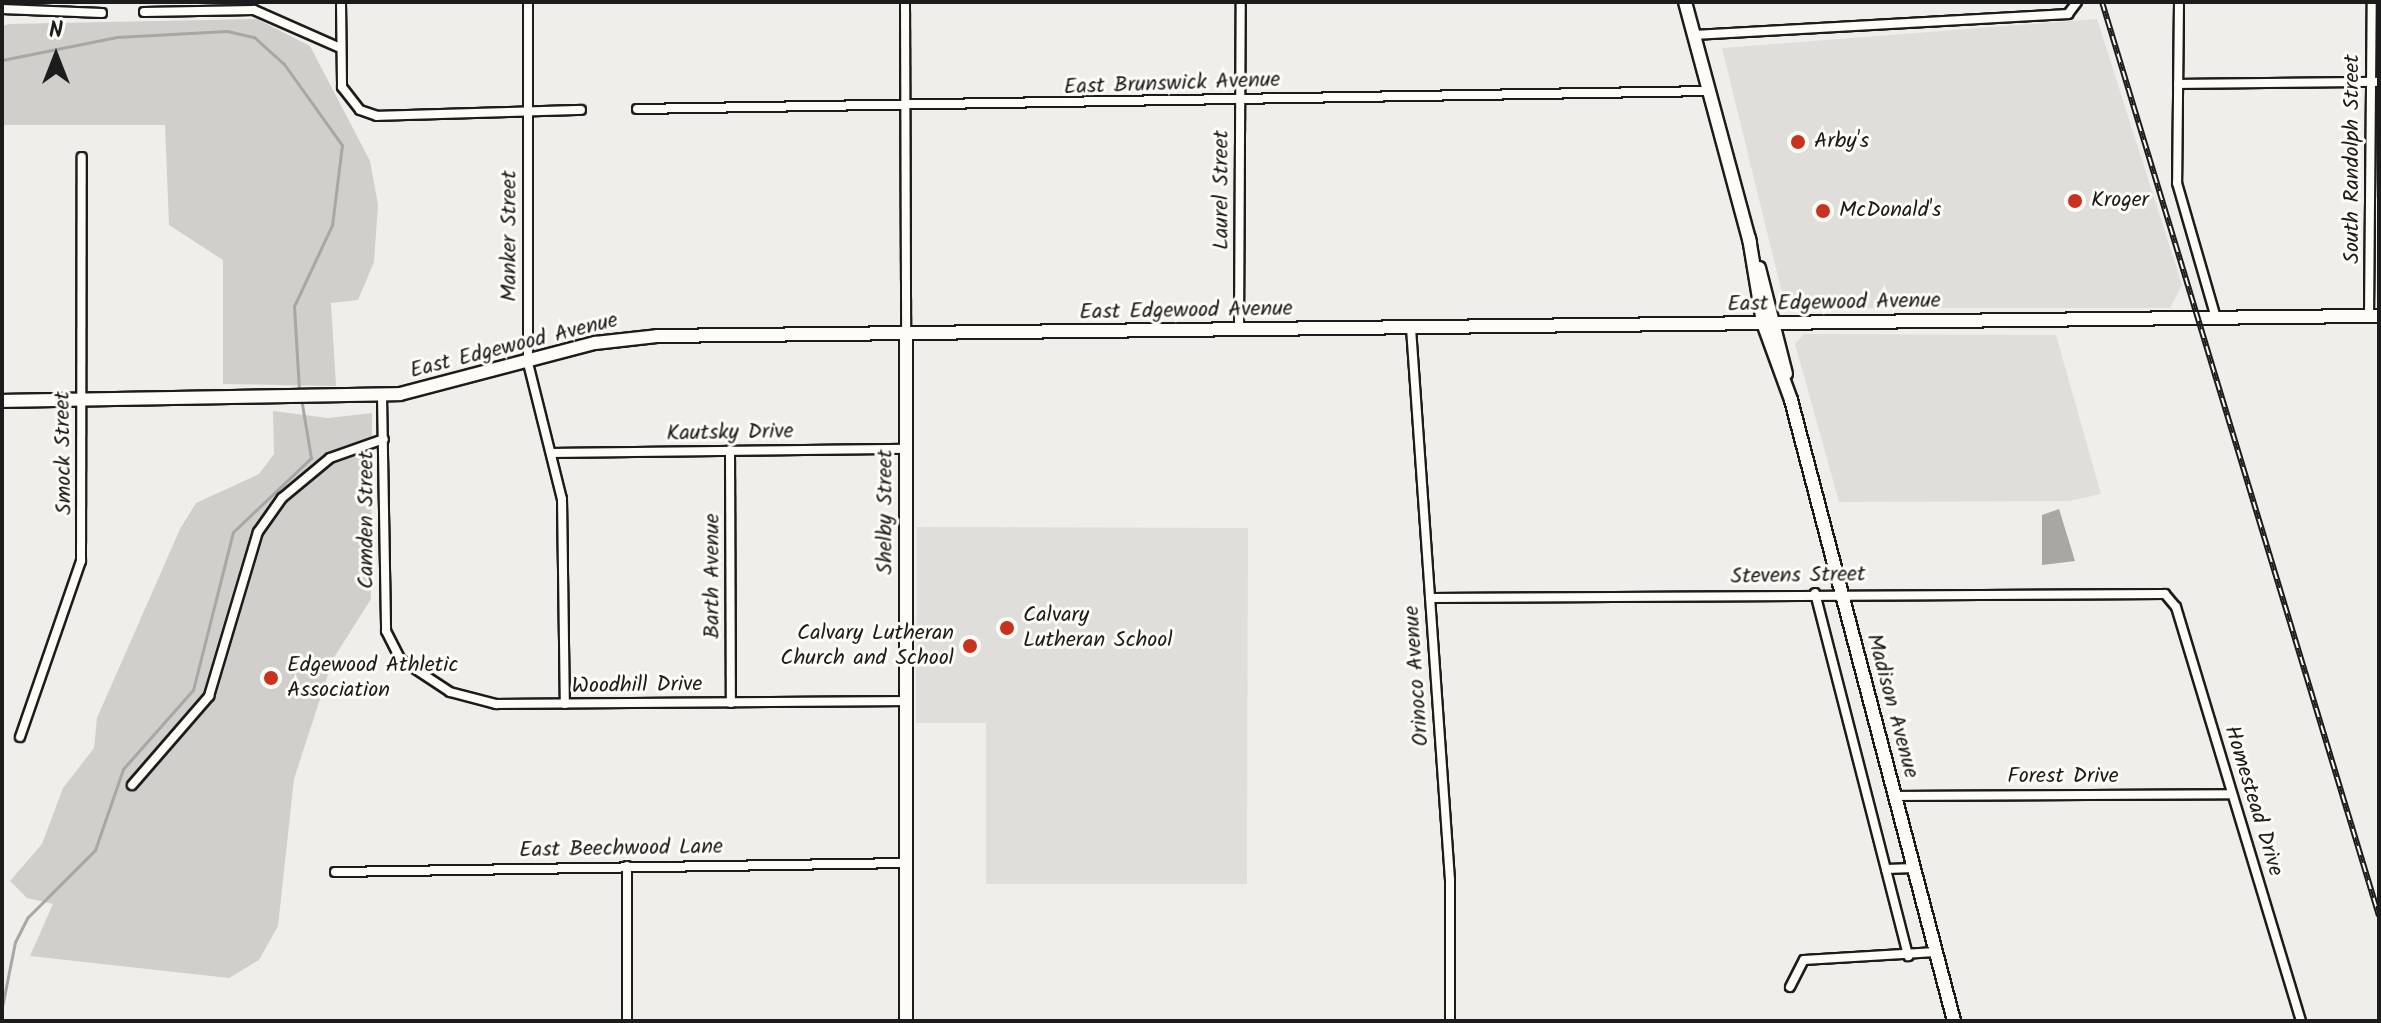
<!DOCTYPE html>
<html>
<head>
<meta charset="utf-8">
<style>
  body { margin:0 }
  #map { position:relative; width:2381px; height:1023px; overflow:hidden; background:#f0eeea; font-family:Kalam,sans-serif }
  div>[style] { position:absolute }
  .built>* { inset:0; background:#e0deda }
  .green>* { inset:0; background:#d0cfcc }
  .water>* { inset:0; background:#a8a7a3 }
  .stream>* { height:3px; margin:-1.5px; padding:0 1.5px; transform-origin:1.5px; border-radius:1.5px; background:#a8a7a3 }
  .roads { filter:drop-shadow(2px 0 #1c1c1c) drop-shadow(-2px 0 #1c1c1c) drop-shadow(0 2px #1c1c1c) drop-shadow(0 -2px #1c1c1c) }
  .street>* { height:8px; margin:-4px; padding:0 4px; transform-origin:4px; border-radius:4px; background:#fdfcf7 }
  .secondary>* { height:12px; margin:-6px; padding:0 6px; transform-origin:6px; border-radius:6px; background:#fdfcf7 }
  .rail>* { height:6px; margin-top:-3px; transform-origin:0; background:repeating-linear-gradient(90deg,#fdfcf7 0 9px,#1c1c1c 0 18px); box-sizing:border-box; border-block:2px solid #1c1c1c }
  .dots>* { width:22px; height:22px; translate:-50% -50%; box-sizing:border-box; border:4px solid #fdfcf7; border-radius:50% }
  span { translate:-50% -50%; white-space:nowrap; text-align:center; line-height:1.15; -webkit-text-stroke:6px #fdfcf7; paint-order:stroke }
  .street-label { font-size:22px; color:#1c1c1c }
  .poi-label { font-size:22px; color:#1c1c1c }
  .left { translate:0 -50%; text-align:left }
  .right { translate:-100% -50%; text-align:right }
  .frame { position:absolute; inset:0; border:4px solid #1c1c1c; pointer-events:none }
  .north { position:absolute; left:16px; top:16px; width:80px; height:80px; -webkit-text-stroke:6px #fdfcf7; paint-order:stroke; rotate:0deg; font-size:22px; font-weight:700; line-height:32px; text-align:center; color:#1c1c1c }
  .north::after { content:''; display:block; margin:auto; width:28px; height:36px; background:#1c1c1c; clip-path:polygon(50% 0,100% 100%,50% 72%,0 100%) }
</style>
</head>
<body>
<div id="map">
  <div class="built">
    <div style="clip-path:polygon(2097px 19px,2182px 285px,2170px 308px,1801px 308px,1781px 289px,1722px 48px)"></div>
    <div style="clip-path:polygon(1804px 334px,2056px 335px,2101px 494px,2069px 501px,1839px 502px,1795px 344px)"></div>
    <div style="clip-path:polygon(917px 527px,1248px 528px,1247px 884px,986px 884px,986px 723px,916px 723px)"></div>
  </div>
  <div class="green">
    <div style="clip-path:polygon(257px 19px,310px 46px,370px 161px,378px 205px,374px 262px,358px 300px,331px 303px,336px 386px,223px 384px,223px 260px,169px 225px,165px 125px,2px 125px,2px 27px,8px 24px)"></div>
    <div style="clip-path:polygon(273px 411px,328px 418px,372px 413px,371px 599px,333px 659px,294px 779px,278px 926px,259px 960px,229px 978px,30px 956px,53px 904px,27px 898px,10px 881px,42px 844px,63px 788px,94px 748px,97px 718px,180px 529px,196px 503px,259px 474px,274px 454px)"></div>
  </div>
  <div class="water">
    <div style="clip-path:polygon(2059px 509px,2075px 561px,2042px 565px,2042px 515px)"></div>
  </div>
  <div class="stream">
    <div style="left:2px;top:60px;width:117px;rotate:-11.3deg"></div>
    <div style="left:117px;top:37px;width:110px;rotate:-3.1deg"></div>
    <div style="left:227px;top:31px;width:28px;rotate:13deg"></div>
    <div style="left:254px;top:37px;width:40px;rotate:42deg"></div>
    <div style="left:284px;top:64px;width:100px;rotate:54.4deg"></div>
    <div style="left:342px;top:145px;width:81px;rotate:97.1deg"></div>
    <div style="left:332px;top:225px;width:89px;rotate:115.1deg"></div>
    <div style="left:294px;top:306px;width:85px;rotate:86.6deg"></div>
    <div style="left:2px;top:1007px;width:66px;rotate:-78.7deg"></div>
    <div style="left:15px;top:942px;width:28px;rotate:-63deg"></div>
    <div style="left:28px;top:917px;width:95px;rotate:-45deg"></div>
    <div style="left:95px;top:850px;width:86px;rotate:-70.9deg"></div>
    <div style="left:123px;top:769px;width:106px;rotate:-48.5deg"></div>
    <div style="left:193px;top:690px;width:163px;rotate:-75.8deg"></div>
    <div style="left:233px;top:532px;width:108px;rotate:-43.5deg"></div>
    <div style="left:311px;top:458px;width:61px;rotate:-99.5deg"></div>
  </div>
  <div class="roads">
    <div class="street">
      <div style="left:341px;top:2px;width:85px;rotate:89.3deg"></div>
      <div style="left:342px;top:87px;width:29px;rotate:52deg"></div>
      <div style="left:360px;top:110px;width:18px;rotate:19deg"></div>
      <div style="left:377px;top:116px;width:204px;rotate:-1.7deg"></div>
      <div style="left:528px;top:2px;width:361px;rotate:90deg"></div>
      <div style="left:528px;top:363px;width:140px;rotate:76deg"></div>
      <div style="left:562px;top:499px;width:205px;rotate:89.2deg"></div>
      <div style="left:905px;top:2px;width:333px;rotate:89.8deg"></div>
      <div style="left:2179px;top:2px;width:181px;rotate:90.6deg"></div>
      <div style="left:2177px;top:183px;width:141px;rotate:73.9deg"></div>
      <div style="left:2px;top:9px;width:100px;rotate:2.3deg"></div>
      <div style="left:144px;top:12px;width:110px;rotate:-1deg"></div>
      <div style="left:254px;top:10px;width:94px;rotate:23.8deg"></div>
      <div style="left:1694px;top:35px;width:375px;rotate:-3.2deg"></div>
      <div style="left:2068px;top:14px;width:15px;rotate:-53deg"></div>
      <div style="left:2178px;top:84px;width:201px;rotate:-0.6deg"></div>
      <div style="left:637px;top:109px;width:1072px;rotate:-0.96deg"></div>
      <div style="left:2369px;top:316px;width:314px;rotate:-89.5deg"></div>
      <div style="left:1411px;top:328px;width:553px;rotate:85.96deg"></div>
      <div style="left:1450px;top:880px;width:141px;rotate:90deg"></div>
      <div style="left:1239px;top:330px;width:328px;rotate:-89.7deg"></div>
      <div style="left:382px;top:396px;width:235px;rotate:89deg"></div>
      <div style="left:386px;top:631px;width:31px;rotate:63deg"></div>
      <div style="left:400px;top:659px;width:60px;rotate:33.4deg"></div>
      <div style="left:450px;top:692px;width:48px;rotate:14.6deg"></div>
      <div style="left:496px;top:704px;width:410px;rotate:-0.4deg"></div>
      <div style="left:730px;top:450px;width:253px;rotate:89.8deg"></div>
      <div style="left:554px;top:453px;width:352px;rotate:-0.7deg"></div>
      <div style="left:1815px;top:593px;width:375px;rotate:75.6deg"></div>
      <div style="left:1430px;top:598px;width:735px;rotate:-0.31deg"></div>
      <div style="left:2165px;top:594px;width:17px;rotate:50deg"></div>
      <div style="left:2176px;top:607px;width:432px;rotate:73.2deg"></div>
      <div style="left:20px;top:737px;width:186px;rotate:-70.9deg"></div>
      <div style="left:81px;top:561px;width:404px;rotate:-89.9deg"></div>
      <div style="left:132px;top:785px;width:118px;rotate:-49.1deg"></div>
      <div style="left:209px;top:696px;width:171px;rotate:-73.4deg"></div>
      <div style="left:258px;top:532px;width:42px;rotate:-54.8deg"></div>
      <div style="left:282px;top:498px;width:62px;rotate:-39.8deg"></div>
      <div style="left:330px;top:458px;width:57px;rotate:-19.4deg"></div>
      <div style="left:1895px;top:796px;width:336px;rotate:-0.3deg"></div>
      <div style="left:627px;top:866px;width:155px;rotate:90deg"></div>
      <div style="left:1886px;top:869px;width:28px;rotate:-2deg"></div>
      <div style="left:335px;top:872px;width:572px;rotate:-0.9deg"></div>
      <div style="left:1790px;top:987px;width:30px;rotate:-63deg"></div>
      <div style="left:1804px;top:960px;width:132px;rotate:-3.5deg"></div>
    </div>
    <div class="secondary">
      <div style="left:1685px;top:2px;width:250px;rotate:74.9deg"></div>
      <div style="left:1749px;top:238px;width:86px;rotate:80.6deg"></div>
      <div style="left:1763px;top:323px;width:82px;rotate:70deg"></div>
      <div style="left:1791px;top:400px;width:642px;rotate:75.29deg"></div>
      <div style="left:1759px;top:268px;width:109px;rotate:75.7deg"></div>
      <div style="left:2px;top:401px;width:398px;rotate:-1deg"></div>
      <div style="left:400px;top:394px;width:202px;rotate:-14.7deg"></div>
      <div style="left:595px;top:343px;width:62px;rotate:-6.4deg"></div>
      <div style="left:657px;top:336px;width:1722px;rotate:-0.67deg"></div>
      <div style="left:906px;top:1021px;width:686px;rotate:-90deg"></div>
    </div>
  </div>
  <div class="rail">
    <div style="left:2102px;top:2px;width:955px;rotate:73.14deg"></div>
  </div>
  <div class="dots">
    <div style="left:1798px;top:142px;background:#c8321e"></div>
    <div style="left:2075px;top:201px;background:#c8321e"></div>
    <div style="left:1823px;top:211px;background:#c8321e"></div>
    <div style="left:1007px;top:628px;background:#c8321e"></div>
    <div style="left:970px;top:646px;background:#c8321e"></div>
    <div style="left:271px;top:678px;background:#c8321e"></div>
  </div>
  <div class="street-label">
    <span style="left:1172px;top:84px;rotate:-2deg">East Brunswick Avenue</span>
    <span style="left:2353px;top:159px;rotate:-90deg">South Randolph Street</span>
    <span style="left:1222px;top:190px;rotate:-90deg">Laurel Street</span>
    <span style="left:510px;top:236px;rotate:-90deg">Manker Street</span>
    <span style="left:1834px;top:303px;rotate:-1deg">East Edgewood Avenue</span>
    <span style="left:1186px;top:311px;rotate:-1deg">East Edgewood Avenue</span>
    <span style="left:514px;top:346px;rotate:-14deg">East Edgewood Avenue</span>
    <span style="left:730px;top:433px;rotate:-1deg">Kautsky Drive</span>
    <span style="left:64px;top:453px;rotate:-91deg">Smock Street</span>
    <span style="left:886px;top:512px;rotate:-90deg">Shelby Street</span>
    <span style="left:367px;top:520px;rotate:-90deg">Camden Street</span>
    <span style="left:713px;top:576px;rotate:-90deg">Barth Avenue</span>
    <span style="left:1798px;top:576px;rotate:-1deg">Stevens Street</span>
    <span style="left:1417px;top:676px;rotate:-94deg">Orinoco Avenue</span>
    <span style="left:637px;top:686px;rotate:-1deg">Woodhill Drive</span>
    <span style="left:1892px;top:706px;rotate:75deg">Madison Avenue</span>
    <span style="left:2063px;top:777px">Forest Drive</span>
    <span style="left:2253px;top:801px;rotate:73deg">Homestead Drive</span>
    <span style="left:621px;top:849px;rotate:-1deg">East Beechwood Lane</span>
  </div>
  <div class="poi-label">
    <span class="left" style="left:1814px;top:142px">Arby's</span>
    <span class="left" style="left:2091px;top:201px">Kroger</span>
    <span class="left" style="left:1839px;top:211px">McDonald's</span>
    <span class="left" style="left:1023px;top:628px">Calvary<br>Lutheran School</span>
    <span class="right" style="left:954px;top:646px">Calvary Lutheran<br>Church and School</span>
    <span class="left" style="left:287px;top:678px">Edgewood Athletic<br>Association</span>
  </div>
  <div class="frame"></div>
  <div class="north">N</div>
</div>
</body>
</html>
